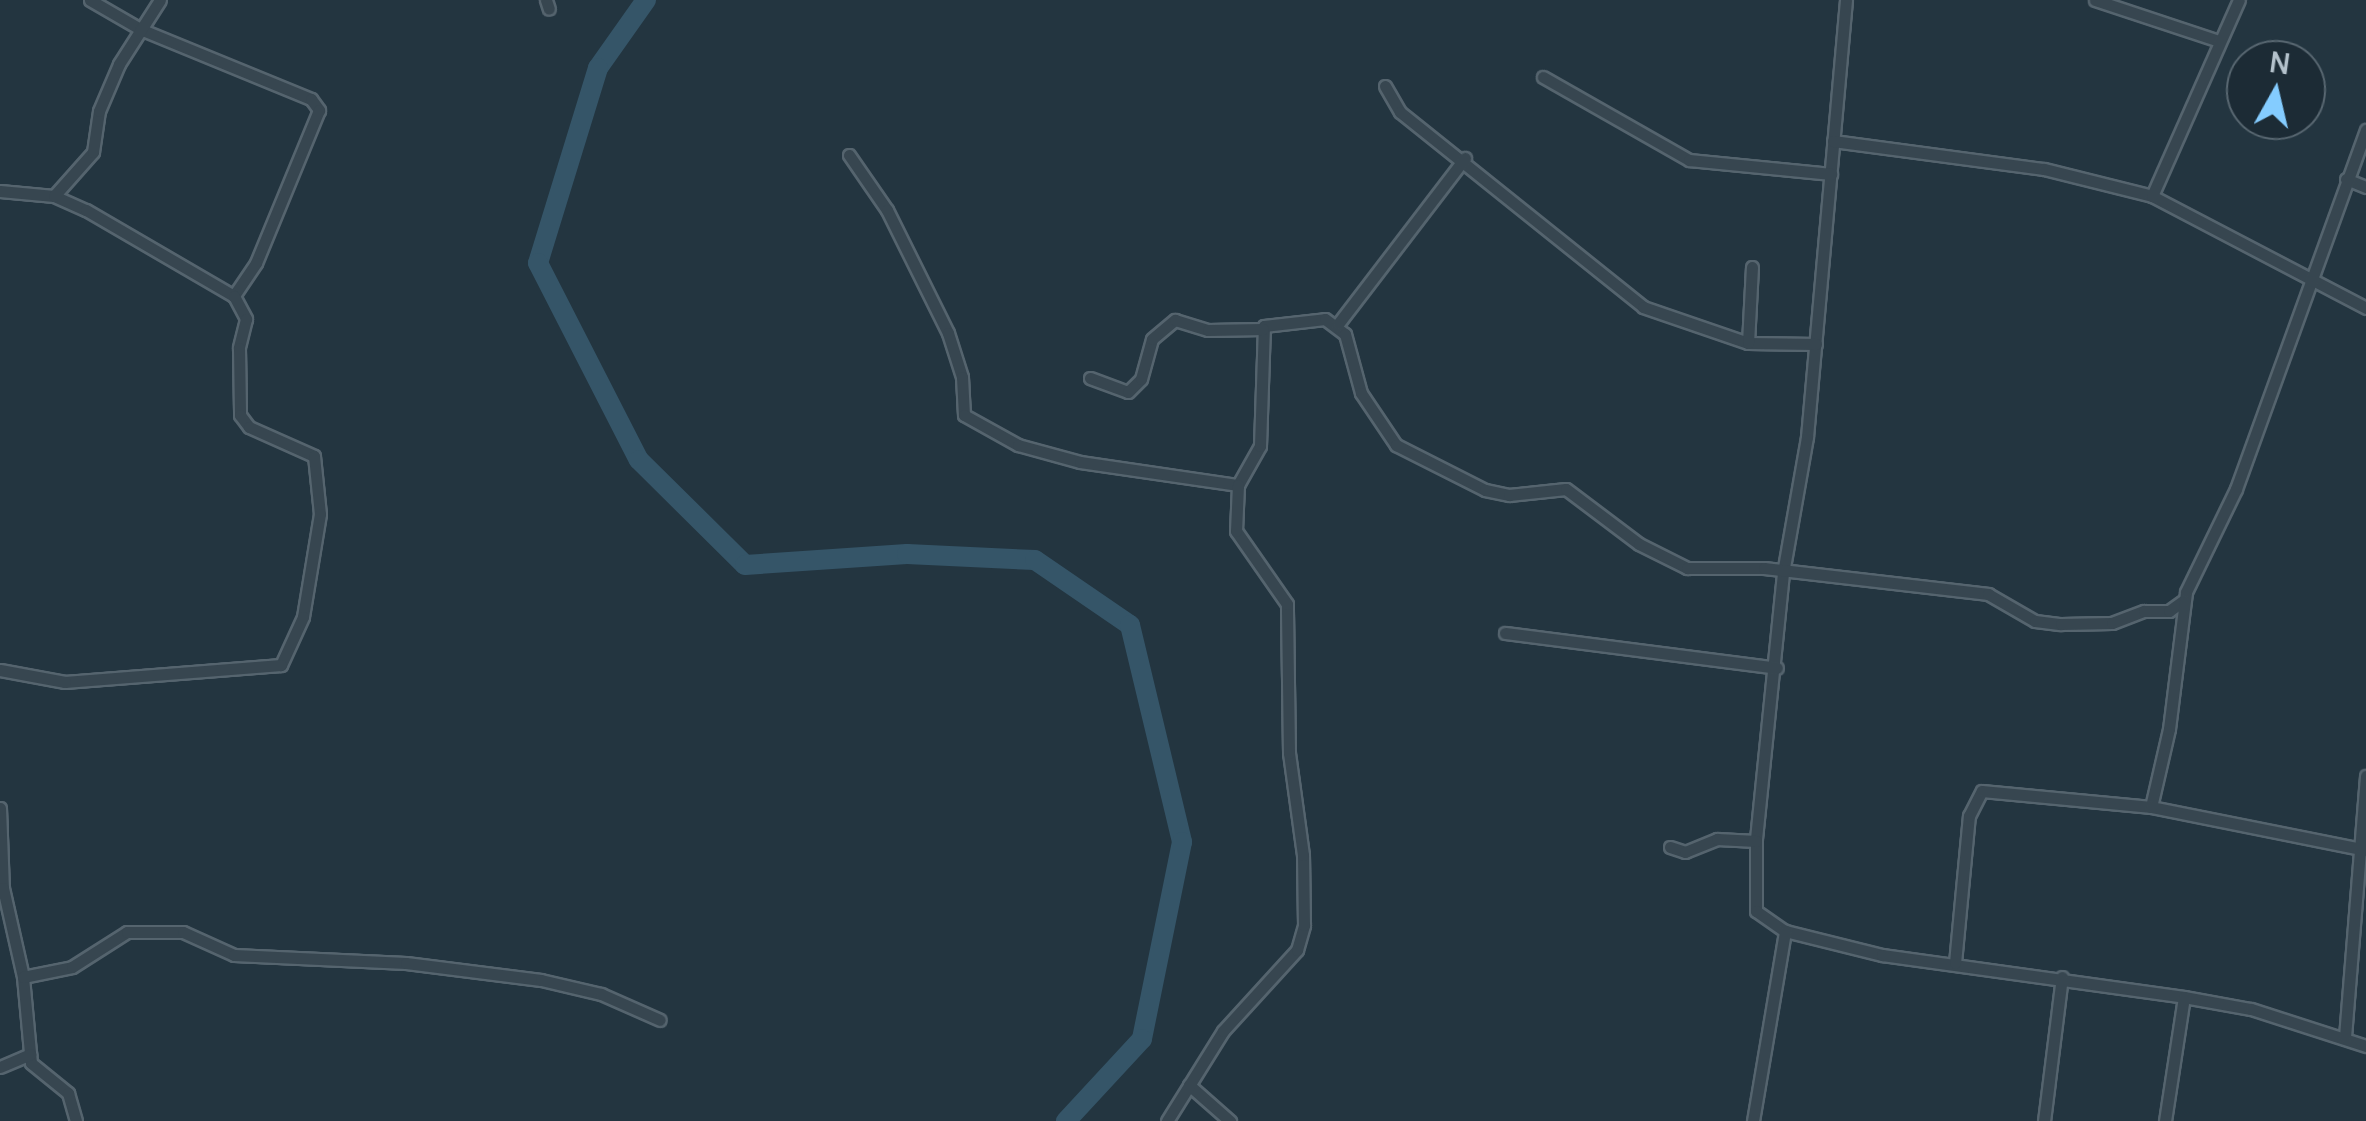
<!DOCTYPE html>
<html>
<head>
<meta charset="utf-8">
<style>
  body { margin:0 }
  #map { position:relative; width:2366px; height:1121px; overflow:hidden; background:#233540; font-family:Manrope,sans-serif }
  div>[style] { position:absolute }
  .river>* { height:20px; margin:-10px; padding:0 10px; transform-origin:10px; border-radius:10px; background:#355568 }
  .roads { filter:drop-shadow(2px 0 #55646e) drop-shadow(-2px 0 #55646e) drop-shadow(0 2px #55646e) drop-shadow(0 -2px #55646e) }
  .minor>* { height:11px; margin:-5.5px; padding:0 5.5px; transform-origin:5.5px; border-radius:5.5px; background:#374650 }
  span { translate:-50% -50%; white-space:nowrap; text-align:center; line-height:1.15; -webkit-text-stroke:9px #1c2b35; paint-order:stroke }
  .north { position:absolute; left:2226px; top:40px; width:100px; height:100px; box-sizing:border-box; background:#1c2b35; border:2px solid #586771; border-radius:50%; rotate:8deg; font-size:28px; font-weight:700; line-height:40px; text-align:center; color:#b3c1cb }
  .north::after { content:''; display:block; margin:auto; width:35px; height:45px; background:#84ccff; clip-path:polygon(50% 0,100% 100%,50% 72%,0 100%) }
</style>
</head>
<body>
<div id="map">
  <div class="river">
    <div style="left:646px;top:0;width:83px;rotate:125.2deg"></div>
    <div style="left:598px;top:68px;width:204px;rotate:107.1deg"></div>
    <div style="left:538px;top:263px;width:221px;rotate:62.9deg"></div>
    <div style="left:639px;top:460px;width:149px;rotate:44.7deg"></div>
    <div style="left:745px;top:565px;width:162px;rotate:-3.9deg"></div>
    <div style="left:907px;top:554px;width:128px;rotate:2.7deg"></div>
    <div style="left:1035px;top:560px;width:115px;rotate:34.4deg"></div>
    <div style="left:1130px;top:625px;width:223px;rotate:76.5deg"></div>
    <div style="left:1182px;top:842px;width:201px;rotate:101.5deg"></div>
    <div style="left:1142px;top:1039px;width:112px;rotate:132.8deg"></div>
  </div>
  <div class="roads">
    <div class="minor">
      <div style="left:90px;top:0;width:58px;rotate:30.1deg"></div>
      <div style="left:140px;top:29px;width:185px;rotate:22.3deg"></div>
      <div style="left:311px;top:99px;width:14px;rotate:54deg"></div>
      <div style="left:319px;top:110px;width:165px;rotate:112.4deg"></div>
      <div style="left:256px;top:263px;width:40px;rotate:124deg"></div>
      <div style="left:546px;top:0;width:9px;rotate:72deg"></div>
      <div style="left:1846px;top:0;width:439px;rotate:95.1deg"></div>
      <div style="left:1807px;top:437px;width:138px;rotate:100deg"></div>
      <div style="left:1783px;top:573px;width:269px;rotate:95.8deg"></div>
      <div style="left:1756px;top:841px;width:70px;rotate:90deg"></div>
      <div style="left:1756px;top:911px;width:35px;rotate:35deg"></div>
      <div style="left:1785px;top:931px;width:100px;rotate:13.9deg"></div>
      <div style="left:1882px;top:955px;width:305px;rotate:7.9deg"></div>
      <div style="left:2184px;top:997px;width:68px;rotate:10.2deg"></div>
      <div style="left:2251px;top:1009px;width:121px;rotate:17.8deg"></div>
      <div style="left:2095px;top:0;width:131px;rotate:18.3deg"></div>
      <div style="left:1543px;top:77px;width:168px;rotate:29.6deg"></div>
      <div style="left:1689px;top:160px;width:143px;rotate:5.6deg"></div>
      <div style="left:1385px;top:86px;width:30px;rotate:60deg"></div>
      <div style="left:1400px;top:112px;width:312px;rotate:38.7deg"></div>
      <div style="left:1643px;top:307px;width:111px;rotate:18.9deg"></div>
      <div style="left:1748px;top:343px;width:68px;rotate:0.8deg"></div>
      <div style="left:1833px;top:141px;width:213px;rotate:7.6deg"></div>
      <div style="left:2044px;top:169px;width:111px;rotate:14deg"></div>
      <div style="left:2152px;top:196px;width:242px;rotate:27.6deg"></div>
      <div style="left:849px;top:155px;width:67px;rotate:55.4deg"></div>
      <div style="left:887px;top:210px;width:137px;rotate:63.6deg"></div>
      <div style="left:948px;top:333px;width:46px;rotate:72.3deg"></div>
      <div style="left:962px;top:377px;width:38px;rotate:87deg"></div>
      <div style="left:964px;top:415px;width:62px;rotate:29.1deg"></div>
      <div style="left:1018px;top:445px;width:64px;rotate:15.3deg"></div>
      <div style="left:1080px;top:462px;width:160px;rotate:8.3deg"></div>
      <div style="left:1238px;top:485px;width:45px;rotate:-60.6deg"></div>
      <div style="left:1260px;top:446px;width:120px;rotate:-88.1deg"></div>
      <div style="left:1264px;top:326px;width:61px;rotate:-6.5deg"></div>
      <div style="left:1325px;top:319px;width:25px;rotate:37deg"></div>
      <div style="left:1345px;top:334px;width:61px;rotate:74.8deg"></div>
      <div style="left:1361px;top:393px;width:63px;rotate:56.1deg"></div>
      <div style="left:1396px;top:445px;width:100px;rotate:26.8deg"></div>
      <div style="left:1485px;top:490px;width:25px;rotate:12deg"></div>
      <div style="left:1509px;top:495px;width:57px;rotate:-6deg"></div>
      <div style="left:1566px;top:489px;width:91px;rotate:37deg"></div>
      <div style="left:1639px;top:544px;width:54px;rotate:26.6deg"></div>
      <div style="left:1687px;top:568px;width:77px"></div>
      <div style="left:1764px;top:568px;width:226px;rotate:6.6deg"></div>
      <div style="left:1988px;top:594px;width:54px;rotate:29.9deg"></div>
      <div style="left:2035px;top:621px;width:26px;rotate:7deg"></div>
      <div style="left:2061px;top:624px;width:51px;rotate:-1.1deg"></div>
      <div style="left:2112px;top:623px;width:34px;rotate:-21deg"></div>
      <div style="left:2144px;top:611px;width:25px"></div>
      <div style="left:2169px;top:611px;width:19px;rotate:-36deg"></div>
      <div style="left:2346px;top:179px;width:22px;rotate:22deg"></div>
      <div style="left:0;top:191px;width:54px;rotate:5.3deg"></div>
      <div style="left:54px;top:196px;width:35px;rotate:24deg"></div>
      <div style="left:86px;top:210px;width:171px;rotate:30.2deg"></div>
      <div style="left:234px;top:296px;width:26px;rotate:62deg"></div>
      <div style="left:246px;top:319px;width:30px;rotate:104deg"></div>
      <div style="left:239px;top:348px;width:67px;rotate:89.1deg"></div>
      <div style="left:240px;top:415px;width:15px;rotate:53deg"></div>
      <div style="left:249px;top:427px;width:71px;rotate:24deg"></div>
      <div style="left:314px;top:456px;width:58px;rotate:84.1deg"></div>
      <div style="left:320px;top:514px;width:104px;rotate:99.4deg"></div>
      <div style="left:303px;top:617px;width:53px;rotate:114.6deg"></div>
      <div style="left:281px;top:665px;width:217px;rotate:175.5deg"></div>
      <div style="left:65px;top:682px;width:66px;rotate:-169.5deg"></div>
      <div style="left:54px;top:196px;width:59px;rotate:-48.4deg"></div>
      <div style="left:93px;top:152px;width:41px;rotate:-81.7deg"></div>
      <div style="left:99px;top:111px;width:51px;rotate:-66.9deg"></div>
      <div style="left:119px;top:64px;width:76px;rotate:-57.4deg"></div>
      <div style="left:2152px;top:196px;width:214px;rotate:-66.1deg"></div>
      <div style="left:1338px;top:324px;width:209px;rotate:-52.6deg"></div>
      <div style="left:1748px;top:343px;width:76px;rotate:-87deg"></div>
      <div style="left:1090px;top:378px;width:40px;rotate:20.2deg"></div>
      <div style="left:1128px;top:392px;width:18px;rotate:-45deg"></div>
      <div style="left:1141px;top:379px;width:41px;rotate:-74.6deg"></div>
      <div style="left:1152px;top:339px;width:30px;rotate:-40deg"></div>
      <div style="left:1175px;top:320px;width:34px;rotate:17deg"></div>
      <div style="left:1208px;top:330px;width:55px;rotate:-1deg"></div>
      <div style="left:1505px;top:633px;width:274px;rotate:7.3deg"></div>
      <div style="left:2151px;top:807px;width:80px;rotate:-77deg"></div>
      <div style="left:2169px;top:729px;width:138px;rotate:-82.9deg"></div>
      <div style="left:2186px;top:592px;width:114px;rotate:-64.1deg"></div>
      <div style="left:2236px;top:489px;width:382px;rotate:-70.1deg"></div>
      <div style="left:0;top:808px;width:80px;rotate:87.9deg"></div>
      <div style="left:3px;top:888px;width:91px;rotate:77.3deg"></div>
      <div style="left:23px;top:977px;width:86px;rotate:84.7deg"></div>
      <div style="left:31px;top:1063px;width:48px;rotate:39deg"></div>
      <div style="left:68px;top:1093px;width:29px;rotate:74deg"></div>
      <div style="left:1670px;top:847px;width:16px;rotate:18deg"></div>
      <div style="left:1685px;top:852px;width:35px;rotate:-22deg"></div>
      <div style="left:1717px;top:839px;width:39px;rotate:3deg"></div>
      <div style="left:1955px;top:963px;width:148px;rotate:-84.6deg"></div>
      <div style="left:1969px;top:816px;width:28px;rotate:-63deg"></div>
      <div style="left:1982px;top:791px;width:170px;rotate:5.4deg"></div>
      <div style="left:2151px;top:807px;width:219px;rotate:11.3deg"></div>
      <div style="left:23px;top:977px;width:50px;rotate:-11.5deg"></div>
      <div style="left:72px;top:967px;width:65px;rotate:-32.5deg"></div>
      <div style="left:127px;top:932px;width:56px"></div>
      <div style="left:183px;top:932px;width:56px;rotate:24.3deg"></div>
      <div style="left:234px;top:955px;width:172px;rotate:2.7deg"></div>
      <div style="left:406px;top:963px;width:136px;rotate:7.2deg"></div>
      <div style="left:541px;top:980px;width:62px;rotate:13.1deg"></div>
      <div style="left:601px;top:994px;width:64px;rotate:23.8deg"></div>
      <div style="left:2345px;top:1037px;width:262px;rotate:-85.4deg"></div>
      <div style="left:0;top:1067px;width:33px;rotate:-23deg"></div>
      <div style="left:1189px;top:1085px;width:55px;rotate:41.3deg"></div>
      <div style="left:1167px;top:1121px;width:106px;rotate:-58.1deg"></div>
      <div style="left:1223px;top:1031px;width:110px;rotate:-47.6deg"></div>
      <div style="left:1297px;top:950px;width:26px;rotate:-74deg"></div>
      <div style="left:1304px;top:925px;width:70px;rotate:-90.8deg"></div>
      <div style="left:1303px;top:855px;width:103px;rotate:-97.8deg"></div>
      <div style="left:1289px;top:753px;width:149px;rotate:-90.8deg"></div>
      <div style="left:1287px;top:604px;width:89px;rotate:-124.9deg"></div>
      <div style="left:1236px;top:531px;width:46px;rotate:-87.5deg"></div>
      <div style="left:1753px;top:1121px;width:193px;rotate:-80.4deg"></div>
      <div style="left:2044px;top:1121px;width:145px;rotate:-82.9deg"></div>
      <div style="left:2165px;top:1121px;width:125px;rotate:-81.3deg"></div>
    </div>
  </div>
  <div class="north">N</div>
</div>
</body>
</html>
